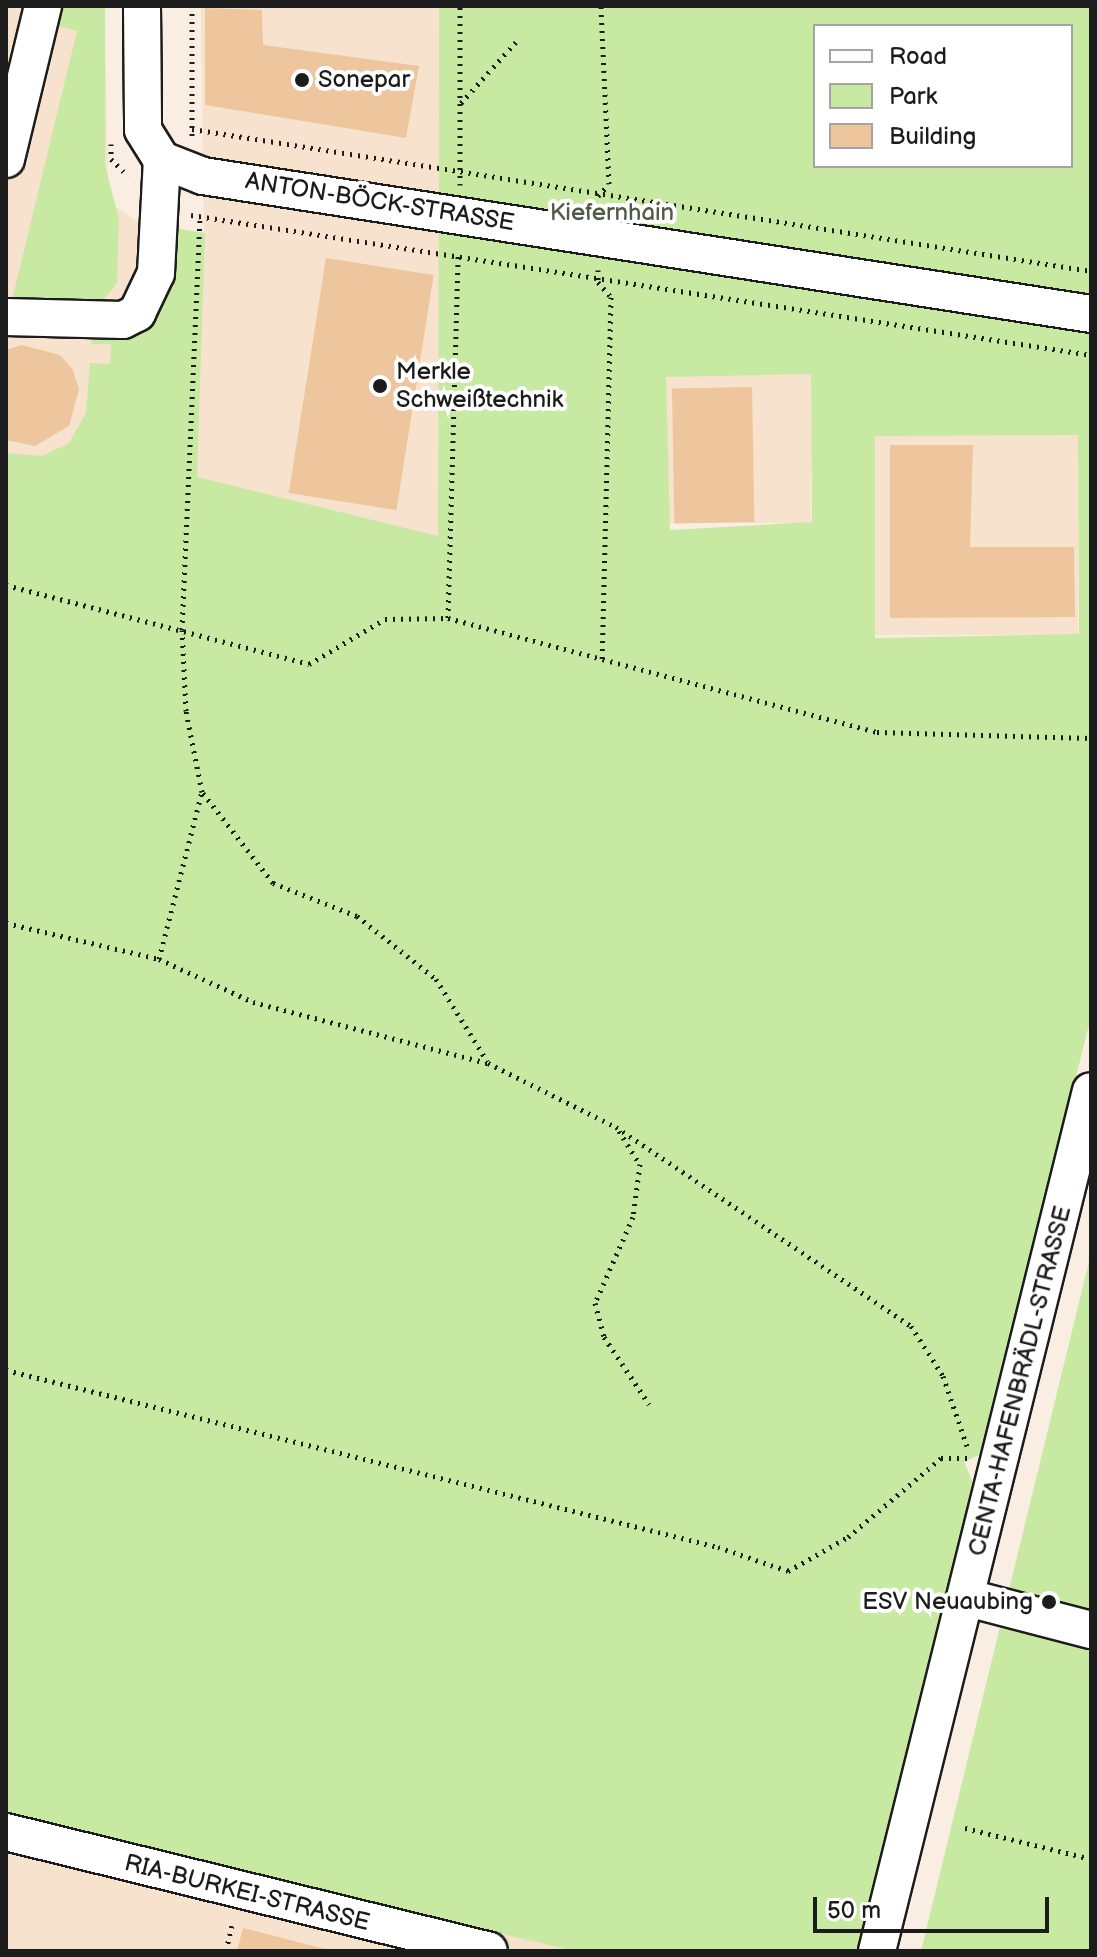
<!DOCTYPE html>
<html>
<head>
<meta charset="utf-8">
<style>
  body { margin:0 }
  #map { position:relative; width:1097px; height:1957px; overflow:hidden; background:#faeee2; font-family:"Balsamiq Sans",sans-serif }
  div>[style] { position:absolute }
  .built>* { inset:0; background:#f6e2cd; transform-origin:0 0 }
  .green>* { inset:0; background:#c8e9a2 }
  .building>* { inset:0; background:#edc69d; transform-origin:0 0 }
  .path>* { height:5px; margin-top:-2.5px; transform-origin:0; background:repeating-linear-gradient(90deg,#1c1c1c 0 2px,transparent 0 8px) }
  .roads { filter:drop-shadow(2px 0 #1c1c1c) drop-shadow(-2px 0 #1c1c1c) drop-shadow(0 2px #1c1c1c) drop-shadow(0 -2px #1c1c1c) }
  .minor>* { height:36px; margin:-18px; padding:0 18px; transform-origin:18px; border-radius:18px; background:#fff }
  .dots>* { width:22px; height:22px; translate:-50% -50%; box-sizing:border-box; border:4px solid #fff; border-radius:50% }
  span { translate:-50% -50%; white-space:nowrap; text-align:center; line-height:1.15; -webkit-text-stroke:8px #fff; paint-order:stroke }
  .poi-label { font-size:24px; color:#1c1c1c }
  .left { translate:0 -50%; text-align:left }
  .right { translate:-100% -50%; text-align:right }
  .street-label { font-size:24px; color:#1c1c1c }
  .park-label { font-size:24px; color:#505a44 }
  .frame { position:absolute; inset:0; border:8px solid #1c1c1c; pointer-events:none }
  .legend { position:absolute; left:813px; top:24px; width:260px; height:144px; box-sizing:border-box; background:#fff; border:2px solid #a4a4a4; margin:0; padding:10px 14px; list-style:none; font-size:24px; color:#1c1c1c }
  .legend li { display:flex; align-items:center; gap:16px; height:40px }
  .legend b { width:40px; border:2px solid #a4a4a4 }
  .scale { position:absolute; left:813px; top:1897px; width:236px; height:36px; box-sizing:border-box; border:4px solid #1c1c1c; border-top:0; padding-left:10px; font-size:24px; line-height:28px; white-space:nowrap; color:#1c1c1c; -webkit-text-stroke:6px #fff; paint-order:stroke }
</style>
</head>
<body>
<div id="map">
  <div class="built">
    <div style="clip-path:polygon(6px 6px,105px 6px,108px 190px,115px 206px,138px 222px,204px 233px,201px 6px,439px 6px,438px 537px,196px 477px,6px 485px)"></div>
    <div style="left:811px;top:374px;width:149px;height:146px;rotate:90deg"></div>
    <div style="left:1078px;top:435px;width:200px;height:203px;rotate:90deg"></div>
    <div style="clip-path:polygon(6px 1756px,809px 1951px,6px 1951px)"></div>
  </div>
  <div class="green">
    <div style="clip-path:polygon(62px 6px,105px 6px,105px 165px,119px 219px,117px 283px,99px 305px,12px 300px,77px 31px,57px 26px)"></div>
    <div style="clip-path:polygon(evenodd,439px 6px,1091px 6px,1091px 1017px,981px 1454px,964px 1462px,974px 1485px,857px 1951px,574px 1951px,6px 1815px,6px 453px,42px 456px,69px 443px,86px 413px,90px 363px,110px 364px,111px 344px,91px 344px,92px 339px,131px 335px,161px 311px,174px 281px,173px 228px,205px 233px,197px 477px,438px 536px,439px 6px,815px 26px,1071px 26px,1071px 166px,815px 166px,815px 26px,439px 6px,811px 374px,812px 522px,670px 530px,666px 377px,811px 374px,439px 6px,1078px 435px,1079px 634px,875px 638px,875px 436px,1078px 435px)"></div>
    <div style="clip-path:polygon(1091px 1253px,1091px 1951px,921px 1951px)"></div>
  </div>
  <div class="building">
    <div style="clip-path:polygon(205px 8px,262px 10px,263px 45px,419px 66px,406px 138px,205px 105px)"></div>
    <div style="left:326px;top:258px;width:109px;height:238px;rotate:9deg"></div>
    <div style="clip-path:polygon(22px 345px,60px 355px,73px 370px,79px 389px,69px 426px,35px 446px,6px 440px,6px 350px)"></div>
    <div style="left:752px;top:387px;width:135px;height:80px;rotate:89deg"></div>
    <div style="clip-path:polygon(890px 445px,973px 445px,970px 547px,1074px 547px,1075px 617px,890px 618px)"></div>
    <div style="clip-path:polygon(243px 1928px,329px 1950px,329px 1951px,237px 1951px)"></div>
  </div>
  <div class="path">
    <div style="left:192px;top:6px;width:131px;rotate:90deg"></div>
    <div style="left:461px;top:103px;width:82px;rotate:-48deg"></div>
    <div style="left:192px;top:129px;width:910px;rotate:8.98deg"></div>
    <div style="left:111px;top:144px;width:15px;rotate:90deg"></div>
    <div style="left:111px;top:159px;width:24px;rotate:45deg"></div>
    <div style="left:460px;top:185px;width:179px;rotate:-90deg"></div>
    <div style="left:598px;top:196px;width:16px;rotate:-47deg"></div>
    <div style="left:609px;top:184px;width:178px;rotate:-92.6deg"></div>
    <div style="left:191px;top:215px;width:911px;rotate:8.84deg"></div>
    <div style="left:598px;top:270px;width:12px;rotate:90deg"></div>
    <div style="left:598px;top:282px;width:20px;rotate:49deg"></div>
    <div style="left:611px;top:297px;width:362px;rotate:91.4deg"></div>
    <div style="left:6px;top:585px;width:313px;rotate:14.6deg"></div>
    <div style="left:309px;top:664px;width:88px;rotate:-30.6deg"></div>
    <div style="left:385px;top:619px;width:63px;rotate:-0.9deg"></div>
    <div style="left:448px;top:618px;width:444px;rotate:14.9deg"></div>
    <div style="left:877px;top:732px;width:214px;rotate:1.6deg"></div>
    <div style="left:448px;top:618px;width:363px;rotate:-88.4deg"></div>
    <div style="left:203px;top:793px;width:114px;rotate:52.1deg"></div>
    <div style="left:273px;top:883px;width:90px;rotate:21.4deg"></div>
    <div style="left:357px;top:916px;width:101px;rotate:38.6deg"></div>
    <div style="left:436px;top:979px;width:97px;rotate:58.1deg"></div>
    <div style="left:6px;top:923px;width:157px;rotate:13.2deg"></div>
    <div style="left:159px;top:959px;width:103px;rotate:24.6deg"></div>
    <div style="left:253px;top:1002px;width:243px;rotate:14.6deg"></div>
    <div style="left:488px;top:1063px;width:143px;rotate:26.6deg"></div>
    <div style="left:616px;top:1127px;width:356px;rotate:34deg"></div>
    <div style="left:911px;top:1326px;width:59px;rotate:57.4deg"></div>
    <div style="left:943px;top:1376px;width:74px;rotate:71.1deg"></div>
    <div style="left:159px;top:959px;width:172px;rotate:-75.6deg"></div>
    <div style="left:202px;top:792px;width:83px;rotate:-101.2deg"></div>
    <div style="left:186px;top:711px;width:81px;rotate:-92.8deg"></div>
    <div style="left:182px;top:630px;width:416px;rotate:-87.5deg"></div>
    <div style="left:619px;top:1131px;width:39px;rotate:58deg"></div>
    <div style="left:640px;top:1164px;width:53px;rotate:97.5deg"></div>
    <div style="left:633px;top:1217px;width:94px;rotate:113.8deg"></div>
    <div style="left:595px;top:1303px;width:35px;rotate:75deg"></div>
    <div style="left:604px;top:1337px;width:81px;rotate:56.1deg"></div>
    <div style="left:6px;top:1370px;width:734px;rotate:13.96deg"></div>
    <div style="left:718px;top:1547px;width:74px;rotate:18.9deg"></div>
    <div style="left:788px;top:1571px;width:69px;rotate:-29.5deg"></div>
    <div style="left:848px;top:1537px;width:122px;rotate:-40.3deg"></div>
    <div style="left:941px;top:1458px;width:26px"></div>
    <div style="left:965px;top:1828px;width:130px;rotate:13.8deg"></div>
    <div style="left:226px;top:1951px;width:31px;rotate:-77deg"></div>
  </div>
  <div class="roads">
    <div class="minor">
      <div style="left:142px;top:6px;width:124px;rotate:89.5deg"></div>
      <div style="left:143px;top:130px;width:36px;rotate:58deg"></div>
      <div style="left:162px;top:160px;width:44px;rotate:21.3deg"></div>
      <div style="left:203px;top:176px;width:899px;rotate:8.83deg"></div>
      <div style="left:6px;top:159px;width:157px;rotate:-76.4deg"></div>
      <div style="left:6px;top:317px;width:117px;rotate:1.5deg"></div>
      <div style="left:123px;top:320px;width:16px;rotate:-27deg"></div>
      <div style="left:137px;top:313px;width:44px;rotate:-64.6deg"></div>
      <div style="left:156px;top:273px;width:113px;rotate:-87deg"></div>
      <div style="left:968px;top:1598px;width:127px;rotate:14.6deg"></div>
      <div style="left:6px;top:1832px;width:497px;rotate:13.8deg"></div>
      <div style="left:877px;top:1951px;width:886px;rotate:-76.03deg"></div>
    </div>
  </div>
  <div class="dots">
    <div style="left:302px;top:80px;background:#1c1c1c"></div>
    <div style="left:380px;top:386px;background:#1c1c1c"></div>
    <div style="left:1049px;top:1602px;background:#1c1c1c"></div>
  </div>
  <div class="poi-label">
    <span class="left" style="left:318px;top:80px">Sonepar</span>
    <span class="left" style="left:396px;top:386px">Merkle<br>Schweißtechnik</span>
    <span class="right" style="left:1033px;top:1602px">ESV Neuaubing</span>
  </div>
  <div class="street-label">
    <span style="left:380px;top:202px;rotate:9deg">ANTON-BÖCK-STRASSE</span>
    <span style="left:1020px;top:1381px;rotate:-76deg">CENTA-HAFENBRÄDL-STRASSE</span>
    <span style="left:247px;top:1893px;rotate:14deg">RIA-BURKEI-STRASSE</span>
  </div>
  <div class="park-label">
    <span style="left:612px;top:213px">Kiefernhain</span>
  </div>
  <div class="frame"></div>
  <ul class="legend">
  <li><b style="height:10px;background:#fff"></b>Road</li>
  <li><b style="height:22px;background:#c8e9a2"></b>Park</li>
  <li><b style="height:22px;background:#edc69d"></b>Building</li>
  </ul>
  <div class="scale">50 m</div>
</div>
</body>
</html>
